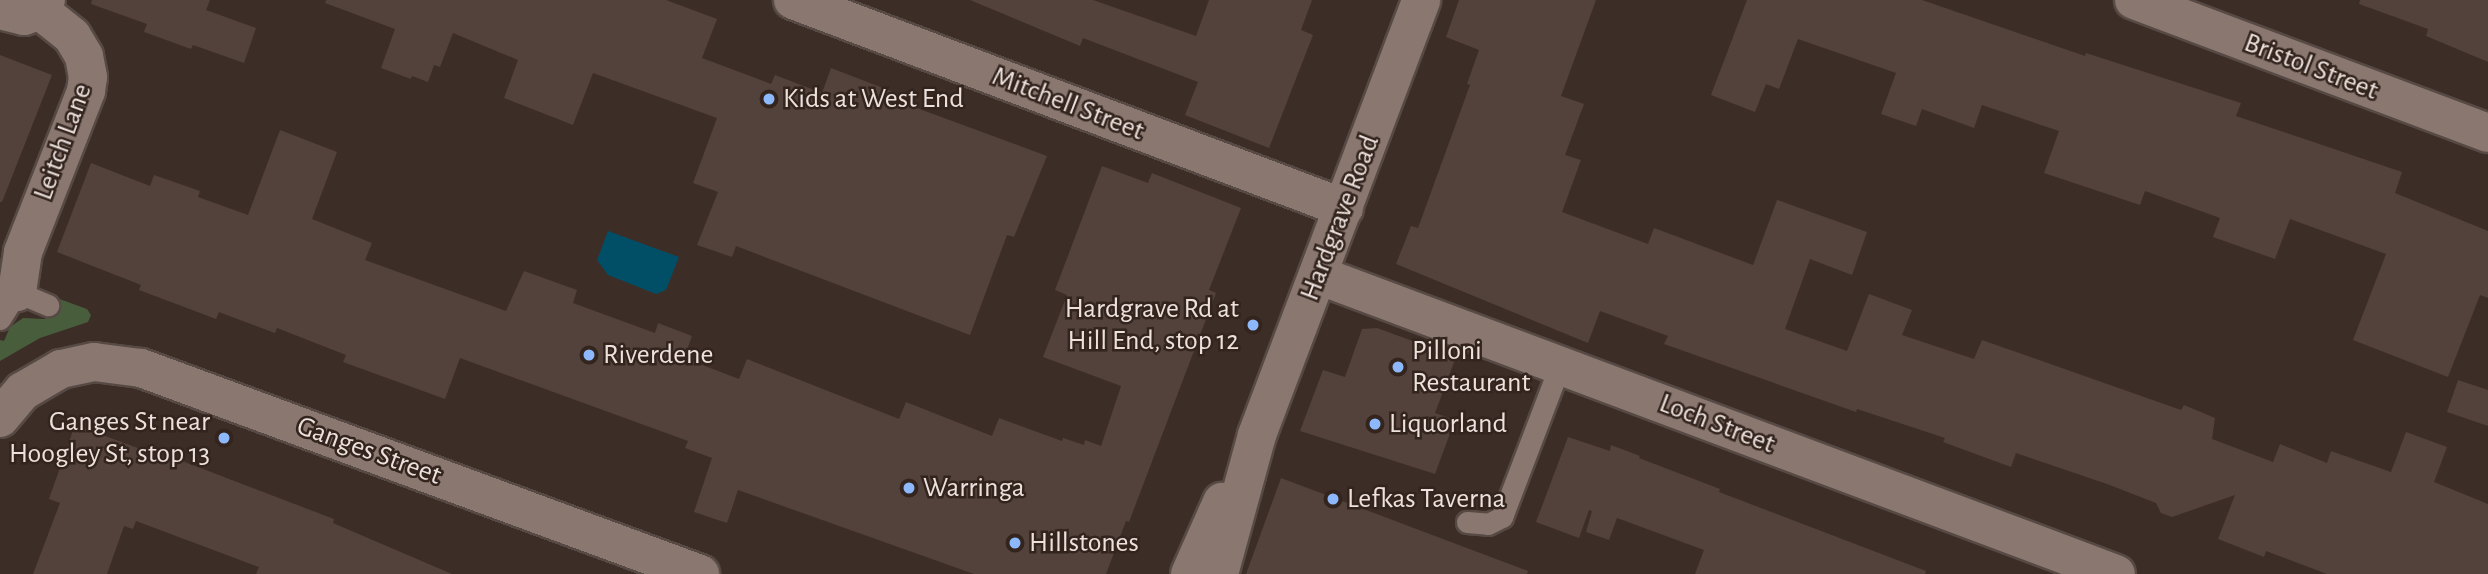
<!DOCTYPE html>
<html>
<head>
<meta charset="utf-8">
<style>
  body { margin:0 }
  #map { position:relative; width:2488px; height:574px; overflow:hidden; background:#3d2d27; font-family:"Alegreya Sans",sans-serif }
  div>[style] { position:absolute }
  .green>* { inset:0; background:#485d3c }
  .water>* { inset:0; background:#004f67 }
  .building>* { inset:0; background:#52423b }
  .roads { filter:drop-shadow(2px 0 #574a45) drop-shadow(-2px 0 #574a45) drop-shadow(0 2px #574a45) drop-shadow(0 -2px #574a45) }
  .lane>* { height:21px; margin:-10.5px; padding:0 10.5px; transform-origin:10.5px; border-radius:10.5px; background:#8a7870 }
  .street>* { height:38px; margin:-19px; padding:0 19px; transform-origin:19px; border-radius:19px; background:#8a7870 }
  .secondary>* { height:38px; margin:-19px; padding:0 19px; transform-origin:19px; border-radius:19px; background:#8a7870 }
  .dots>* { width:19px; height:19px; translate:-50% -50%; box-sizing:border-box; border:4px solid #33241e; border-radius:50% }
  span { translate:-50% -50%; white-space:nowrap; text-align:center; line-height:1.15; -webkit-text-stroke:5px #33241e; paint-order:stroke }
  .street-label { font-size:28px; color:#ece1dd }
  .poi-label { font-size:28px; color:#ece1dd }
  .left { translate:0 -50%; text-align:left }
  .right { translate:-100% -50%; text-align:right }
</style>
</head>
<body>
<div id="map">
  <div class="green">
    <div style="clip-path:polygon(54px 297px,87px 309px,91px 315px,88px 322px,40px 338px,0 361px,0 340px,4px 341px,10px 327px,23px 318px,45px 319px)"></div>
  </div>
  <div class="water">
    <div style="clip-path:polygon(608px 231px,679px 257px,666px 290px,656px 294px,608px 275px,597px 260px)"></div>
  </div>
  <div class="building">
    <div style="clip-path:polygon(92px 0,210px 0,206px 10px,256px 28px,244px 63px,193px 45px,191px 49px,144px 32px,147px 24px,91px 4px)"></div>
    <div style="clip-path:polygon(326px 0,666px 0,717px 19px,702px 58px,771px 84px,775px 75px,822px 93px,831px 68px,909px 98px,906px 104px,1047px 156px,1014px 237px,1007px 235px,970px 335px,736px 246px,732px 257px,697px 245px,718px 192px,693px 183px,717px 118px,593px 73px,573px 125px,504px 98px,518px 60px,453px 33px,440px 67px,434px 65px,428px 82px,412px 76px,411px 79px,381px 68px,395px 29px,325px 3px)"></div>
    <div style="clip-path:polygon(970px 0,1093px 0,1196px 36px,1209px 0,1312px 0,1301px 30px,1313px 35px,1269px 148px,1185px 115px,1198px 82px,1083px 38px,1080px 46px)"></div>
    <div style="clip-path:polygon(1459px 0,1596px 0,1561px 96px,1584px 104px,1565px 155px,1581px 160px,1562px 212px,1648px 244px,1654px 228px,1753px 265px,1777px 200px,1867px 232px,1852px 275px,1810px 259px,1785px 329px,1847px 351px,1869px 294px,1912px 310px,1902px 335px,1974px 359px,1982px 340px,2181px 410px,2184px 405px,2215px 418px,2212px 439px,2273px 462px,2280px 444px,2327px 463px,2331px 451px,2391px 472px,2406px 432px,2447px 447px,2434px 482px,2488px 504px,2488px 574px,2327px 574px,2266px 551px,2264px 557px,2218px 539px,2235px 495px,2172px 517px,2161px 513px,2156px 503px,2107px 484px,2016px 453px,2011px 467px,1943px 442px,1945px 438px,1857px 409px,1856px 412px,1664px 344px,1668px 336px,1600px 311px,1588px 343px,1396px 264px,1411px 226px,1418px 228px,1470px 85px,1467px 84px,1479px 50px,1446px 37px)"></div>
    <div style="clip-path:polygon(1747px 0,1922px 0,2085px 56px,2086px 53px,2241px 103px,2236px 116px,2402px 172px,2395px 193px,2488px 231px,2488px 298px,2480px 295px,2448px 377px,2353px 340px,2386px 254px,2290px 219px,2275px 259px,2213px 237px,2220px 218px,2145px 191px,2140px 205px,2044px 173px,2059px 131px,1982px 105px,1974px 128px,1922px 109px,1916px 126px,1881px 114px,1896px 73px,1798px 39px,1779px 89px,1766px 84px,1755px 112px,1711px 95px)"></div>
    <div style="clip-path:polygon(2360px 0,2488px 0,2488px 62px,2426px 36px,2428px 29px,2359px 4px)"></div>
    <div style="clip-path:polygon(0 55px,52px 75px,2px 202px,0 202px)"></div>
    <div style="clip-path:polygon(280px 130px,337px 152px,312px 219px,372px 243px,365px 260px,506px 311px,524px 271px,577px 290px,573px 303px,655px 333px,658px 323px,692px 336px,684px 358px,739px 379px,747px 359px,899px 419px,906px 402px,992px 436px,999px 418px,1062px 441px,1063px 438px,1084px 445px,1085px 440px,1101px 446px,1121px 386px,1043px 357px,1067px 295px,1055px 290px,1102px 166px,1148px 183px,1152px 173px,1241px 208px,1209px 290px,1216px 293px,1129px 522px,1126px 521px,1106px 574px,974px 574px,738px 490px,727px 523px,694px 512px,712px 458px,685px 448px,688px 441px,460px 358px,445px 399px,343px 362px,346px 355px,277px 328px,275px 333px,219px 312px,216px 319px,139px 290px,141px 285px,57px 252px,91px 163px,150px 186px,154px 175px,200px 191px,198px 197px,248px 215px)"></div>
    <div style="clip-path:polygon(1377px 328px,1456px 357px,1435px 413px,1455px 420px,1435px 474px,1300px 431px,1323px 370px,1345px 377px,1362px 329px)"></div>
    <div style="clip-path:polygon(2458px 380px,2488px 390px,2488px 426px,2447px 412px)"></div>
    <div style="clip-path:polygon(75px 425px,168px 459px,169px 456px,334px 519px,333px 523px,452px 574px,256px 574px,259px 567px,136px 521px,133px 529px,124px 526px,107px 574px,33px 574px,60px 503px,49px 499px)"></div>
    <div style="clip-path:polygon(1568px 437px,1610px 451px,1611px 445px,1640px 456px,1639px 458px,1720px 489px,1719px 492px,1926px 571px,1925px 574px,1695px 574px,1704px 550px,1617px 518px,1609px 540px,1586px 532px,1592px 511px,1589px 510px,1579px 538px,1536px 522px)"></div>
    <div style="clip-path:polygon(1281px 478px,1528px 571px,1527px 574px,1246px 574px)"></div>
  </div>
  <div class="roads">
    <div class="lane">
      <div style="left:0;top:319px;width:32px;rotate:-58deg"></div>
      <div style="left:17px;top:292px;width:34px;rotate:23deg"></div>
      <div style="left:1467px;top:522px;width:21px;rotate:5deg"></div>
      <div style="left:1488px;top:524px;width:16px;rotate:-27deg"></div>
      <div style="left:1502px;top:517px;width:163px;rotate:-69.1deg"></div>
    </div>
    <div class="street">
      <div style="left:793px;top:0;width:589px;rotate:20.68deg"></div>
      <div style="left:2134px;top:0;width:378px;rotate:20.6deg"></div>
      <div style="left:0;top:10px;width:25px;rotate:14deg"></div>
      <div style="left:24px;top:16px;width:9px;rotate:-21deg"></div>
      <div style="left:32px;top:13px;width:19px;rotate:-43deg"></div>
      <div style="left:1318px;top:275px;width:852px;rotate:20.54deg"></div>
      <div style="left:17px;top:292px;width:40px;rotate:-81.5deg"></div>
      <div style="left:23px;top:252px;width:173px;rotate:-68.6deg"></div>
      <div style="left:86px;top:91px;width:14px;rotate:-82deg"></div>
      <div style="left:88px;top:77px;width:21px;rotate:-101deg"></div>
      <div style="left:84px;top:56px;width:23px;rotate:-121deg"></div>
      <div style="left:72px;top:36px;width:43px;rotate:-141.5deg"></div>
      <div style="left:0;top:418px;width:35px;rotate:-50deg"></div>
      <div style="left:23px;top:391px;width:44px;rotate:-30.1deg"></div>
      <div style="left:61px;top:369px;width:34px;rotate:-12deg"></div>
      <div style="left:94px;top:362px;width:47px;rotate:7.3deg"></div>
      <div style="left:141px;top:368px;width:596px;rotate:20.23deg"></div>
    </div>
    <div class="secondary">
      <div style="left:1190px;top:574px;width:79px;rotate:-66deg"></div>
      <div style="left:1219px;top:574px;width:144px;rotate:-74.7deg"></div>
      <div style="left:1257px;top:435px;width:465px;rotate:-69.3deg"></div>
    </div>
  </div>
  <div class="dots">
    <div style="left:769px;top:99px;background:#8db9fc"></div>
    <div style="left:1253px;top:325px;background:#8db9fc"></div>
    <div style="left:589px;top:355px;background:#8db9fc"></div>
    <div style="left:1398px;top:367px;background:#8db9fc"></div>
    <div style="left:1375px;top:424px;background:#8db9fc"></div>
    <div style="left:224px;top:438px;background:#8db9fc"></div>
    <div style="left:909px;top:488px;background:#8db9fc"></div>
    <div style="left:1333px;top:499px;background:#8db9fc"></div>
    <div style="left:1015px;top:543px;background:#8db9fc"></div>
  </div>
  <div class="street-label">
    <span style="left:2311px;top:67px;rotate:21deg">Bristol Street</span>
    <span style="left:1068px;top:104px;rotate:21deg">Mitchell Street</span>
    <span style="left:63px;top:142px;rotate:-70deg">Leitch Lane</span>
    <span style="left:1340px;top:218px;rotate:-69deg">Hardgrave Road</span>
    <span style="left:1717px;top:424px;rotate:21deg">Loch Street</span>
    <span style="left:369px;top:451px;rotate:20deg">Ganges Street</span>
  </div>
  <div class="poi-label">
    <span class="left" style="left:783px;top:99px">Kids at West End</span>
    <span class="right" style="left:1239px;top:325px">Hardgrave Rd at<br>Hill End, stop 12</span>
    <span class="left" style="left:1412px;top:367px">Pilloni<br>Restaurant</span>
    <span class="left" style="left:603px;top:355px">Riverdene</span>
    <span class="right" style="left:210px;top:438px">Ganges St near<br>Hoogley St, stop 13</span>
    <span class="left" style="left:1389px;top:424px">Liquorland</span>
    <span class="left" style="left:923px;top:488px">Warringa</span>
    <span class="left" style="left:1347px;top:499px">Lefkas Taverna</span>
    <span class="left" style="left:1029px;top:543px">Hillstones</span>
  </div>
</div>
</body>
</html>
